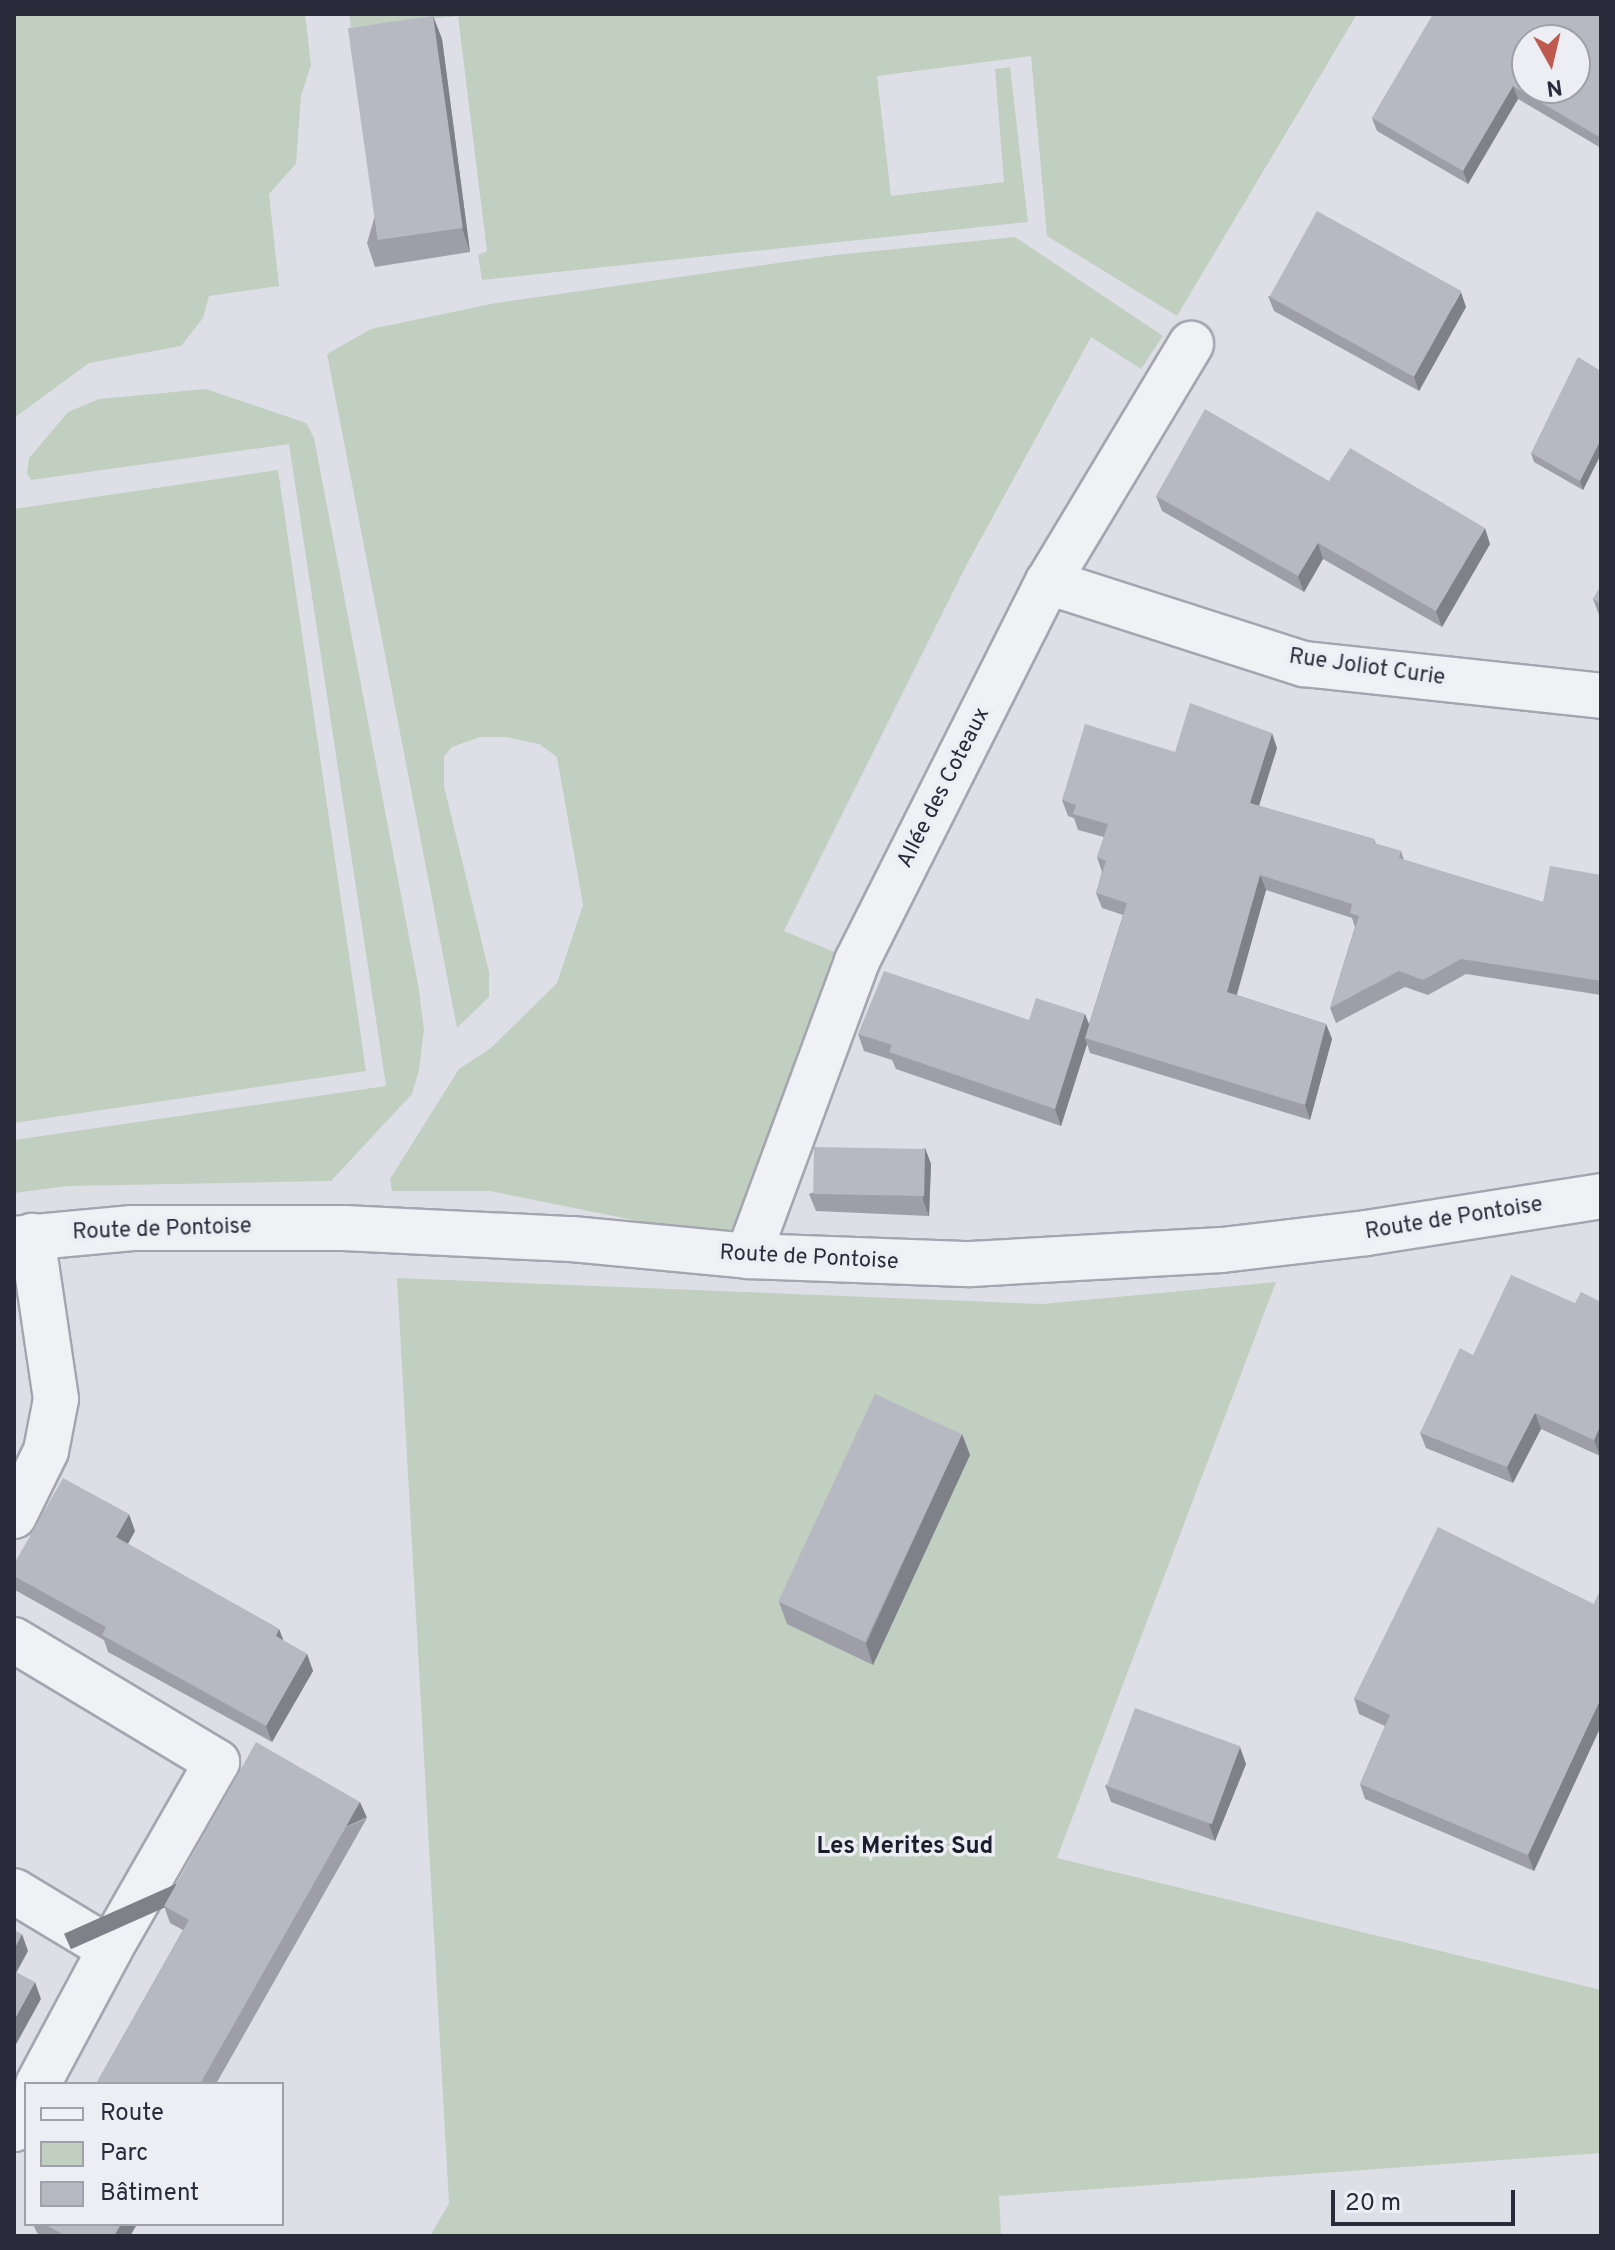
<!DOCTYPE html>
<html>
<head>
<meta charset="utf-8">
<style>
  body { margin:0 }
  #map { position:relative; width:1615px; height:2250px; overflow:hidden; background:#dedfe6; font-family:Overpass,sans-serif }
  div>[style] { position:absolute }
  .green>* { inset:0; background:#c0cfc0 }
  .roads { filter:drop-shadow(2px 0 #a4a5af) drop-shadow(-2px 0 #a4a5af) drop-shadow(0 2px #a4a5af) drop-shadow(0 -2px #a4a5af) }
  .minor>* { height:44px; margin:-22px; padding:0 22px; transform-origin:22px; border-radius:22px; background:#f0f1f5 }
  .wall>* { inset:0; background:#9d9ea7 }
  .shaded-wall>* { inset:0; background:#7f8188; transform-origin:0 0 }
  .building>* { inset:0; background:#b6b8c2; transform-origin:0 0 }
  span { translate:-50% -50%; white-space:nowrap; text-align:center; line-height:1.15; -webkit-text-stroke:7px #edeef4; paint-order:stroke }
  .street-label { font-size:22px; color:#292b3b }
  .neighbourhood-label { font-size:24px; color:#1b1d2c; font-weight:700 }
  .frame { position:absolute; inset:0; border:16px solid #292b3b; pointer-events:none }
  .legend { position:absolute; left:24px; top:2082px; width:260px; height:144px; box-sizing:border-box; background:#edeef4; border:2px solid #9fa0aa; margin:0; padding:10px 14px; list-style:none; font-size:24px; color:#292b3b }
  .legend li { display:flex; align-items:center; gap:16px; height:40px }
  .legend b { width:40px; border:2px solid #9fa0aa }
  .north { position:absolute; left:1511px; top:24px; width:80px; height:80px; box-sizing:border-box; background:#edeef4; border:2px solid #9fa0aa; border-radius:50%; rotate:172deg; font-size:22px; font-weight:700; line-height:32px; text-align:center; color:#292b3b }
  .north::after { content:''; display:block; margin:auto; width:28px; height:36px; background:#bf5a4f; clip-path:polygon(50% 0,100% 100%,50% 72%,0 100%) }
  .scale { position:absolute; left:1331px; top:2190px; width:184px; height:36px; box-sizing:border-box; border:4px solid #292b3b; border-top:0; padding-left:10px; font-size:24px; line-height:28px; white-space:nowrap; color:#292b3b; -webkit-text-stroke:6px #edeef4; paint-order:stroke }
</style>
</head>
<body>
<div id="map">
  <div class="green">
    <div style="clip-path:polygon(14px 14px,305px 14px,311px 65px,301px 96px,296px 164px,269px 194px,279px 286px,209px 296px,203px 318px,181px 346px,89px 363px,14px 418px)"></div>
    <div style="clip-path:polygon(349px 14px,1357px 14px,1177px 316px,1047px 236px,1031px 56px,877px 76px,891px 196px,1004px 182px,995px 69px,1010px 67px,1028px 222px,482px 280px,478px 255px,487px 251px,458px 16px,351px 27px)"></div>
    <div style="clip-path:polygon(1015px 237px,1163px 336px,1141px 369px,1091px 337px,966px 566px,784px 931px,839px 954px,738px 1228px,728px 1236px,713px 1236px,490px 1191px,392px 1191px,390px 1179px,459px 1069px,491px 1048px,557px 983px,583px 905px,557px 757px,539px 744px,505px 737px,480px 737px,452px 747px,444px 757px,444px 786px,489px 972px,489px 997px,457px 1028px,327px 354px,371px 329px,496px 303px,835px 255px)"></div>
    <div style="clip-path:polygon(206px 389px,306px 423px,314px 438px,418px 984px,424px 1030px,419px 1070px,412px 1094px,331px 1181px,67px 1186px,14px 1193px,14px 1140px,386px 1086px,289px 444px,31px 480px,27px 473px,29px 458px,68px 412px,99px 399px)"></div>
    <div style="clip-path:polygon(278px 470px,366px 1071px,14px 1123px,14px 509px)"></div>
    <div style="clip-path:polygon(397px 1278px,1042px 1304px,1276px 1282px,1057px 1858px,1601px 1990px,1601px 2153px,999px 2196px,1001px 2236px,430px 2236px,449px 2203px)"></div>
  </div>
  <div class="roads">
    <div class="minor">
      <div style="left:1048px;top:582px;width:269px;rotate:17.8deg"></div>
      <div style="left:1304px;top:664px;width:299px;rotate:6.1deg"></div>
      <div style="left:14px;top:1239px;width:119px;rotate:-5.3deg"></div>
      <div style="left:132px;top:1228px;width:212px"></div>
      <div style="left:344px;top:1228px;width:228px;rotate:2.8deg"></div>
      <div style="left:572px;top:1239px;width:177px;rotate:5.5deg"></div>
      <div style="left:748px;top:1256px;width:223px;rotate:2.1deg"></div>
      <div style="left:971px;top:1264px;width:251px;rotate:-3.2deg"></div>
      <div style="left:1222px;top:1250px;width:145px;rotate:-6.7deg"></div>
      <div style="left:1366px;top:1233px;width:238px;rotate:-8.9deg"></div>
      <div style="left:748px;top:1256px;width:314px;rotate:-69.7deg"></div>
      <div style="left:857px;top:961px;width:424px;rotate:-63.3deg"></div>
      <div style="left:1048px;top:582px;width:278px;rotate:-59deg"></div>
      <div style="left:14px;top:1516px;width:72px;rotate:-63.8deg"></div>
      <div style="left:46px;top:1451px;width:53px;rotate:-79.1deg"></div>
      <div style="left:56px;top:1399px;width:165px;rotate:-98.4deg"></div>
      <div style="left:14px;top:1640px;width:237px;rotate:31deg"></div>
      <div style="left:217px;top:1762px;width:215px;rotate:119.8deg"></div>
      <div style="left:110px;top:1949px;width:112px;rotate:-148.9deg"></div>
      <div style="left:38px;top:2084px;width:153px;rotate:-61.9deg"></div>
      <div style="left:14px;top:2129px;width:25px;rotate:-61deg"></div>
    </div>
  </div>
  <div class="wall">
    <div style="clip-path:polygon(1432px 14px,1601px 14px,1601px 148px,1518px 99px,1468px 184px,1377px 131px,1372px 118px,1433px 15px)"></div>
    <div style="clip-path:polygon(433px 16px,442px 39px,470px 252px,375px 267px,367px 243px)"></div>
    <div style="clip-path:polygon(1268px 296px,1466px 307px,1419px 391px,1274px 311px)"></div>
    <div style="clip-path:polygon(1601px 371px,1601px 454px,1583px 490px,1534px 462px,1531px 453px)"></div>
    <div style="clip-path:polygon(1329px 481px,1490px 544px,1442px 627px,1323px 559px,1304px 592px,1162px 511px,1156px 496px)"></div>
    <div style="clip-path:polygon(1601px 586px,1601px 616px,1599px 615px,1593px 599px)"></div>
    <div style="clip-path:polygon(1277px 748px,1259px 806px,1374px 839px,1376px 844px,1401px 851px,1404px 860px,1543px 902px,1601px 875px,1601px 995px,1466px 974px,1428px 995px,1405px 987px,1336px 1023px,1330px 1008px,1355px 927px,1352px 918px,1266px 890px,1237px 995px,1326px 1024px,1332px 1039px,1310px 1120px,1090px 1053px,1087px 1044px,1061px 1126px,896px 1069px,892px 1060px,864px 1051px,858px 1034px,1029px 1020px,1085px 1014px,1089px 1024px,1123px 915px,1102px 908px,1096px 893px,1102px 872px,1097px 857px,1104px 837px,1078px 830px,1074px 818px,1068px 816px,1062px 800px,1175px 752px)"></div>
    <div style="clip-path:polygon(925px 1148px,931px 1164px,929px 1216px,816px 1211px,809px 1194px)"></div>
    <div style="clip-path:polygon(1601px 1302px,1601px 1453px,1600px 1456px,1541px 1429px,1513px 1483px,1426px 1448px,1420px 1433px,1473px 1355px,1575px 1303px)"></div>
    <div style="clip-path:polygon(962px 1434px,970px 1455px,873px 1665px,787px 1624px,779px 1602px)"></div>
    <div style="clip-path:polygon(135px 1531px,128px 1544px,279px 1629px,284px 1641px,307px 1654px,313px 1671px,272px 1742px,108px 1652px,104px 1640px,15px 1590px,14px 1564px)"></div>
    <div style="clip-path:polygon(1601px 1589px,1601px 1726px,1534px 1871px,1365px 1799px,1360px 1784px,1385px 1726px,1359px 1714px,1354px 1698px,1594px 1604px)"></div>
    <div style="clip-path:polygon(1246px 1764px,1215px 1841px,1111px 1802px,1105px 1785px)"></div>
    <div style="clip-path:polygon(367px 1818px,216px 2084px,96px 2084px,183px 1930px,170px 1923px,164px 1906px)"></div>
    <div style="clip-path:polygon(33px 2224px,137px 2224px,130px 2236px,42px 2236px,37px 2233px)"></div>
  </div>
  <div class="shaded-wall">
    <div style="clip-path:polygon(433px 16px,442px 39px,470px 252px,462px 228px)"></div>
    <div style="clip-path:polygon(1513px 86px,1518px 99px,1468px 184px,1463px 171px)"></div>
    <div style="clip-path:polygon(1461px 292px,1466px 307px,1419px 391px,1414px 377px)"></div>
    <div style="clip-path:polygon(1601px 439px,1601px 454px,1583px 490px,1580px 481px)"></div>
    <div style="clip-path:polygon(1485px 528px,1490px 544px,1442px 627px,1436px 611px)"></div>
    <div style="clip-path:polygon(1318px 543px,1323px 559px,1304px 592px,1298px 576px)"></div>
    <div style="clip-path:polygon(1272px 733px,1277px 748px,1255px 818px,1250px 803px)"></div>
    <div style="clip-path:polygon(1260px 875px,1266px 890px,1233px 1007px,1227px 992px)"></div>
    <div style="clip-path:polygon(1085px 1014px,1091px 1030px,1085px 1038px,1087px 1044px,1061px 1126px,1055px 1109px)"></div>
    <div style="clip-path:polygon(1326px 1024px,1332px 1039px,1310px 1120px,1305px 1105px)"></div>
    <div style="clip-path:polygon(925px 1148px,931px 1164px,929px 1216px,923px 1200px)"></div>
    <div style="clip-path:polygon(1535px 1413px,1541px 1429px,1513px 1483px,1507px 1467px)"></div>
    <div style="clip-path:polygon(1599px 1429px,1601px 1433px,1601px 1453px,1600px 1456px,1594px 1440px)"></div>
    <div style="clip-path:polygon(962px 1434px,970px 1455px,873px 1665px,866px 1644px)"></div>
    <div style="clip-path:polygon(129px 1514px,135px 1531px,122px 1554px,116px 1537px)"></div>
    <div style="clip-path:polygon(279px 1629px,285px 1646px,276px 1636px)"></div>
    <div style="clip-path:polygon(307px 1654px,313px 1671px,272px 1742px,266px 1726px)"></div>
    <div style="clip-path:polygon(1601px 1698px,1601px 1726px,1534px 1871px,1528px 1855px)"></div>
    <div style="clip-path:polygon(1240px 1747px,1246px 1764px,1215px 1841px,1209px 1824px)"></div>
    <div style="left:360px;top:1802px;width:17px;height:324px;rotate:66deg"></div>
    <div style="clip-path:polygon(22px 1934px,28px 1951px,14px 1977px,14px 1949px)"></div>
    <div style="clip-path:polygon(35px 1982px,41px 1999px,14px 2048px,14px 2020px)"></div>
    <div style="clip-path:polygon(121px 2224px,137px 2224px,130px 2236px,114px 2236px)"></div>
  </div>
  <div class="building">
    <div style="clip-path:polygon(evenodd,1433px 14px,1601px 14px,1601px 138px,1513px 86px,1463px 171px,1372px 118px,1433px 14px,1527px 40px,1575px 40px,1575px 88px,1527px 88px,1527px 40px)"></div>
    <div style="left:433px;top:16px;width:214px;height:86px;rotate:82deg"></div>
    <div style="left:1317px;top:211px;width:165px;height:98px;rotate:29deg"></div>
    <div style="clip-path:polygon(1578px 357px,1601px 371px,1601px 439px,1580px 481px,1531px 453px)"></div>
    <div style="clip-path:polygon(1205px 409px,1329px 481px,1350px 448px,1485px 528px,1436px 611px,1318px 543px,1298px 576px,1156px 496px)"></div>
    <div style="clip-path:polygon(1601px 586px,1601px 604px,1593px 599px)"></div>
    <div style="clip-path:polygon(1190px 703px,1272px 733px,1250px 803px,1374px 839px,1374px 843px,1401px 851px,1399px 858px,1543px 902px,1550px 866px,1601px 875px,1601px 981px,1461px 959px,1423px 980px,1399px 971px,1330px 1008px,1359px 916px,1350px 913px,1352px 904px,1260px 875px,1227px 992px,1326px 1024px,1305px 1105px,1085px 1038px,1127px 903px,1096px 893px,1106px 861px,1097px 857px,1108px 824px,1073px 814px,1076px 805px,1062px 800px,1085px 724px,1175px 752px)"></div>
    <div style="clip-path:polygon(884px 971px,1029px 1020px,1036px 998px,1085px 1014px,1055px 1109px,889px 1052px,892px 1045px,858px 1034px)"></div>
    <div style="left:814px;top:1147px;width:111px;height:47px;rotate:1deg"></div>
    <div style="clip-path:polygon(1511px 1275px,1575px 1303px,1581px 1292px,1601px 1302px,1601px 1429px,1599px 1429px,1594px 1440px,1535px 1413px,1507px 1467px,1420px 1433px,1460px 1348px,1473px 1355px)"></div>
    <div style="left:875px;top:1394px;width:96px;height:229px;rotate:25deg"></div>
    <div style="clip-path:polygon(63px 1478px,129px 1514px,116px 1537px,279px 1629px,276px 1636px,307px 1654px,266px 1726px,102px 1635px,106px 1627px,14px 1576px,14px 1564px)"></div>
    <div style="clip-path:polygon(1438px 1527px,1594px 1604px,1601px 1589px,1601px 1698px,1528px 1855px,1360px 1784px,1390px 1715px,1354px 1698px)"></div>
    <div style="left:1135px;top:1708px;width:112px;height:83px;rotate:20deg"></div>
    <div style="clip-path:polygon(256px 1742px,360px 1802px,200px 2084px,96px 2084px,189px 1920px,164px 1906px)"></div>
    <div style="clip-path:polygon(14px 1930px,22px 1934px,14px 1949px)"></div>
    <div style="clip-path:polygon(14px 1971px,35px 1982px,14px 2020px)"></div>
    <div style="clip-path:polygon(44px 2224px,121px 2224px,114px 2236px,66px 2236px)"></div>
  </div>
  <div class="street-label">
    <span style="left:1367px;top:668px;rotate:8deg">Rue Joliot Curie</span>
    <span style="left:944px;top:788px;rotate:-63deg">Allée des Coteaux</span>
    <span style="left:1454px;top:1219px;rotate:-9deg">Route de Pontoise</span>
    <span style="left:162px;top:1230px;rotate:-2deg">Route de Pontoise</span>
    <span style="left:809px;top:1258px;rotate:3deg">Route de Pontoise</span>
  </div>
  <div class="neighbourhood-label">
    <span style="left:905px;top:1848px">Les Merites Sud</span>
  </div>
  <div class="frame"></div>
  <ul class="legend">
  <li><b style="height:10px;background:#f0f1f5"></b>Route</li>
  <li><b style="height:22px;background:#c0cfc0"></b>Parc</li>
  <li><b style="height:22px;background:#b6b8c2"></b>Bâtiment</li>
  </ul>
  <div class="north">N</div>
  <div class="scale">20 m</div>
</div>
</body>
</html>
